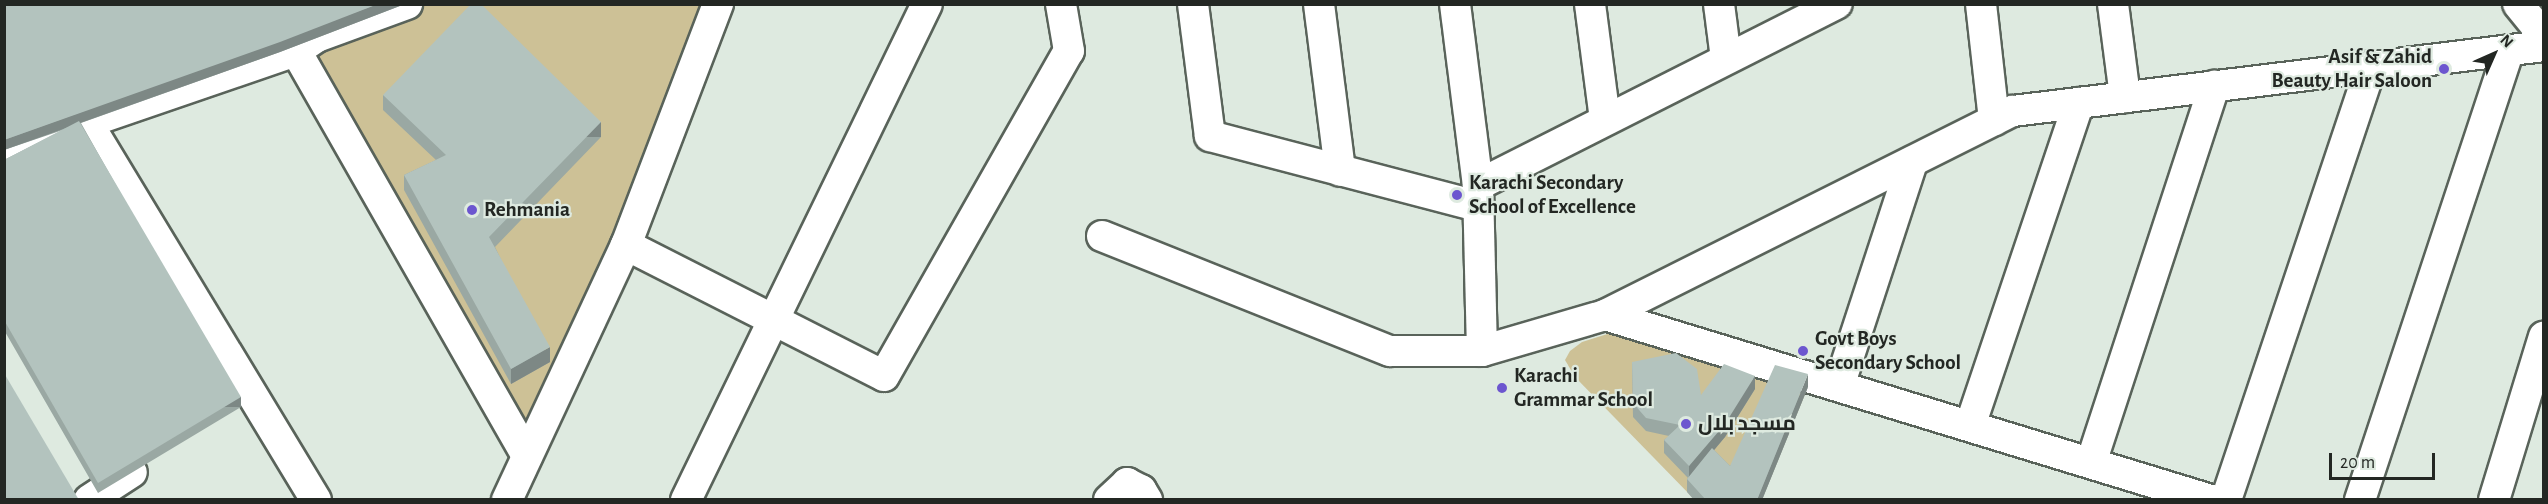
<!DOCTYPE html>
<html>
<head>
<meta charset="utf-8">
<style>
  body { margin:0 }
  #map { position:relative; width:2548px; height:504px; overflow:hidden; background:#deeae0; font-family:"Alegreya Sans",Cairo,sans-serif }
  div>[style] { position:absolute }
  .green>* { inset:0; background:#cdc196 }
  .roads { filter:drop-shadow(2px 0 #59635a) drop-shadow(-2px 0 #59635a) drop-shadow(0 2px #59635a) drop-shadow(0 -2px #59635a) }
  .minor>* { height:30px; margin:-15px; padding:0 15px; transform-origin:15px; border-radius:15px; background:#fff }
  .wall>* { inset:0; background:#9aa8a3 }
  .shaded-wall>* { inset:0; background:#7d8885; transform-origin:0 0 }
  .building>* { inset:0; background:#b3c3be }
  .dots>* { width:16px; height:16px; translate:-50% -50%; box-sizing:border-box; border:3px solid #deeae0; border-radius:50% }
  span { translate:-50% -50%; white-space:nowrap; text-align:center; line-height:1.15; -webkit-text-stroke:4.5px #deeae0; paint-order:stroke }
  .poi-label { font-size:21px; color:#232723; font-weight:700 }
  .right { translate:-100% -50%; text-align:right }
  .left { translate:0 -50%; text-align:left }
  .frame { position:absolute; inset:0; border:6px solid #232723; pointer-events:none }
  .north { position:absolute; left:2464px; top:24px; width:60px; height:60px; -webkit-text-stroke:4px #deeae0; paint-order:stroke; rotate:45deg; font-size:16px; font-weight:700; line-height:24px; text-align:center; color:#232723 }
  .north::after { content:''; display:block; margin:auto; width:21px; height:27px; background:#232723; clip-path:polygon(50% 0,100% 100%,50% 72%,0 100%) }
  .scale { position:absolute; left:2329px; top:453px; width:106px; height:27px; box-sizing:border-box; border:3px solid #232723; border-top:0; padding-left:8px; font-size:18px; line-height:21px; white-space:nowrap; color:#232723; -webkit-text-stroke:4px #deeae0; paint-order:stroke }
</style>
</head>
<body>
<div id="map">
  <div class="green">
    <div style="clip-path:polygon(407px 5px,718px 5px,527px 456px,296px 51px)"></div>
    <div style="clip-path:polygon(1617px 331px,1808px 387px,1762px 499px,1694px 499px,1575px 377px,1565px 360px,1570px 351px,1582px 342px)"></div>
  </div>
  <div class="roads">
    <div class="minor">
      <div style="left:1193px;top:4px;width:133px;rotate:82.7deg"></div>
      <div style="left:1210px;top:136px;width:275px;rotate:14.7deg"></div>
      <div style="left:1319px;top:4px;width:168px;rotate:82.8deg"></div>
      <div style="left:1455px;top:4px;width:182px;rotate:82.8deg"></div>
      <div style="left:1590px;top:4px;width:116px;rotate:82.6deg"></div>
      <div style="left:1719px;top:4px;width:55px;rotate:82.7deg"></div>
      <div style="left:1981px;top:4px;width:117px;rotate:83.6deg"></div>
      <div style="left:2113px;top:4px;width:94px;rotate:82.6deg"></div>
      <div style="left:2518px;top:4px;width:41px;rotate:50.9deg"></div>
      <div style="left:296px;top:51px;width:466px;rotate:60.3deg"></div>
      <div style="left:87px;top:122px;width:442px;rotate:58.8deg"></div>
      <div style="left:4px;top:151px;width:309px;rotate:-18.9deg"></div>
      <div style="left:296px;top:51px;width:25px;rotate:-34deg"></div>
      <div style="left:317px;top:37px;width:96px;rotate:-20.1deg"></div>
      <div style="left:1102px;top:236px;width:310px;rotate:21.8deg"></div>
      <div style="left:1390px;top:351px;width:92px"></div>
      <div style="left:1482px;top:351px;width:128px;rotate:-16.3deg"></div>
      <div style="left:1605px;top:315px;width:456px;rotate:-26.6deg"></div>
      <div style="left:2013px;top:111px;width:535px;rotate:-6.98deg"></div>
      <div style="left:626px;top:245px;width:289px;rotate:26.9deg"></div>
      <div style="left:884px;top:376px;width:374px;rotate:-60.4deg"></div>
      <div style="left:1069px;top:51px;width:48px;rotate:-99.7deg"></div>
      <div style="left:1605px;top:315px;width:634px;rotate:16.98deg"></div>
      <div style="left:1482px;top:351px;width:166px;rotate:-91.4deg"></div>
      <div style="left:1478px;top:185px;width:402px;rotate:-26.8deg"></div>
      <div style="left:1839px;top:386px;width:236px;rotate:-71.9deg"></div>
      <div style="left:1970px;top:426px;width:341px;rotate:-71.4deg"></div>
      <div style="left:2091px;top:463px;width:397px;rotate:-71.9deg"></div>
      <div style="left:89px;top:500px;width:51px;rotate:-33.1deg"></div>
      <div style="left:507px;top:500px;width:281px;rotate:-65deg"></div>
      <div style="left:626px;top:245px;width:258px;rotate:-69.1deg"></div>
      <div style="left:686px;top:500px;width:551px;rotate:-64.09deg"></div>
      <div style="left:1109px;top:500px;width:25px;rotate:-43deg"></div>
      <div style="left:1127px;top:483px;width:16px;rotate:27deg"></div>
      <div style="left:1141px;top:490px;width:12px;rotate:59deg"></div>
      <div style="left:2226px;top:500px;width:458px;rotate:-71.5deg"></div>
      <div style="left:2360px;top:500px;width:474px;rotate:-71.7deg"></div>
      <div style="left:2494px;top:500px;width:171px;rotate:-73deg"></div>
    </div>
  </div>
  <div class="wall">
    <div style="clip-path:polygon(4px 4px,405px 4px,280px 52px,81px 123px,241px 407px,98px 493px,4px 330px,4px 160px,63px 130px,4px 150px)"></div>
    <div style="clip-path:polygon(383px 95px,601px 137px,495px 247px,550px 362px,511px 384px,404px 190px,404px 175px,436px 160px,383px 110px)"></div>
    <div style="clip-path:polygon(1632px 362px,1701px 395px,1755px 389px,1725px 437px,1714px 450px,1730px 466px,1808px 387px,1762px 500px,1694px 500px,1687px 492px,1687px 479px,1688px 478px,1664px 453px,1664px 440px,1669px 436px,1646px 431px,1633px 417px)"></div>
  </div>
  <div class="shaded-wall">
    <div style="clip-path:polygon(378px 4px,405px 4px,280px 52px,4px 150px,4px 140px)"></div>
    <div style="left:601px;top:122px;width:15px;height:161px;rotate:90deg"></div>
    <div style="clip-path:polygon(550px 347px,550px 362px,511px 384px,511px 369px)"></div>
    <div style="clip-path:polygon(1808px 374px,1808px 387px,1762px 500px,1757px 500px)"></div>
    <div style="clip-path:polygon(1755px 376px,1755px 389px,1725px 437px,1689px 480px,1689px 466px)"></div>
    <div style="left:241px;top:397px;width:10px;height:167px;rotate:90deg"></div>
  </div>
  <div class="building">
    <div style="clip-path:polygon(4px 4px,378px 4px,280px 42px,4px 140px)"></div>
    <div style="clip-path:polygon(471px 4px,481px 4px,601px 122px,489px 237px,550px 347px,511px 369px,404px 175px,446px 155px,383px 95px)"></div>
    <div style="clip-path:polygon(79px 121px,241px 397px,98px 483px,4px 320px,4px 160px)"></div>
    <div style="clip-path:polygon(1676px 353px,1697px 369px,1701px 395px,1724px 364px,1755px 376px,1725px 424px,1689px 466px,1664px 440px,1680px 425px,1646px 418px,1633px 403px,1632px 362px)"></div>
    <div style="clip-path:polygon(1775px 365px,1808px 374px,1757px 500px,1706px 500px,1687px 479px,1712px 448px,1730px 466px)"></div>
    <div style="clip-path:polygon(4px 373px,79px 500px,4px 500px)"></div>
  </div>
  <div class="dots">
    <div style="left:2444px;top:69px;background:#6c56cf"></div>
    <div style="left:1457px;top:195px;background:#6c56cf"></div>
    <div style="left:472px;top:210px;background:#6c56cf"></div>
    <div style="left:1803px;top:351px;background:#6c56cf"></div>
    <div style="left:1502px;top:388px;background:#6c56cf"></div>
    <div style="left:1686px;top:424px;background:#6c56cf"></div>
  </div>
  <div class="poi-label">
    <span class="right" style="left:2432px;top:69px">Asif &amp; Zahid<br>Beauty Hair Saloon</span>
    <span class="left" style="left:1469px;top:195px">Karachi Secondary<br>School of Excellence</span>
    <span class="left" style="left:484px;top:210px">Rehmania</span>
    <span class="left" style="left:1815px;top:351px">Govt Boys<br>Secondary School</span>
    <span class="left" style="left:1514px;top:388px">Karachi<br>Grammar School</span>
    <span class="left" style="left:1698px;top:424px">مسجد بلال</span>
  </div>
  <div class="frame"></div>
  <div class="north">N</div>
  <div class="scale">20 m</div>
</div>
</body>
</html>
